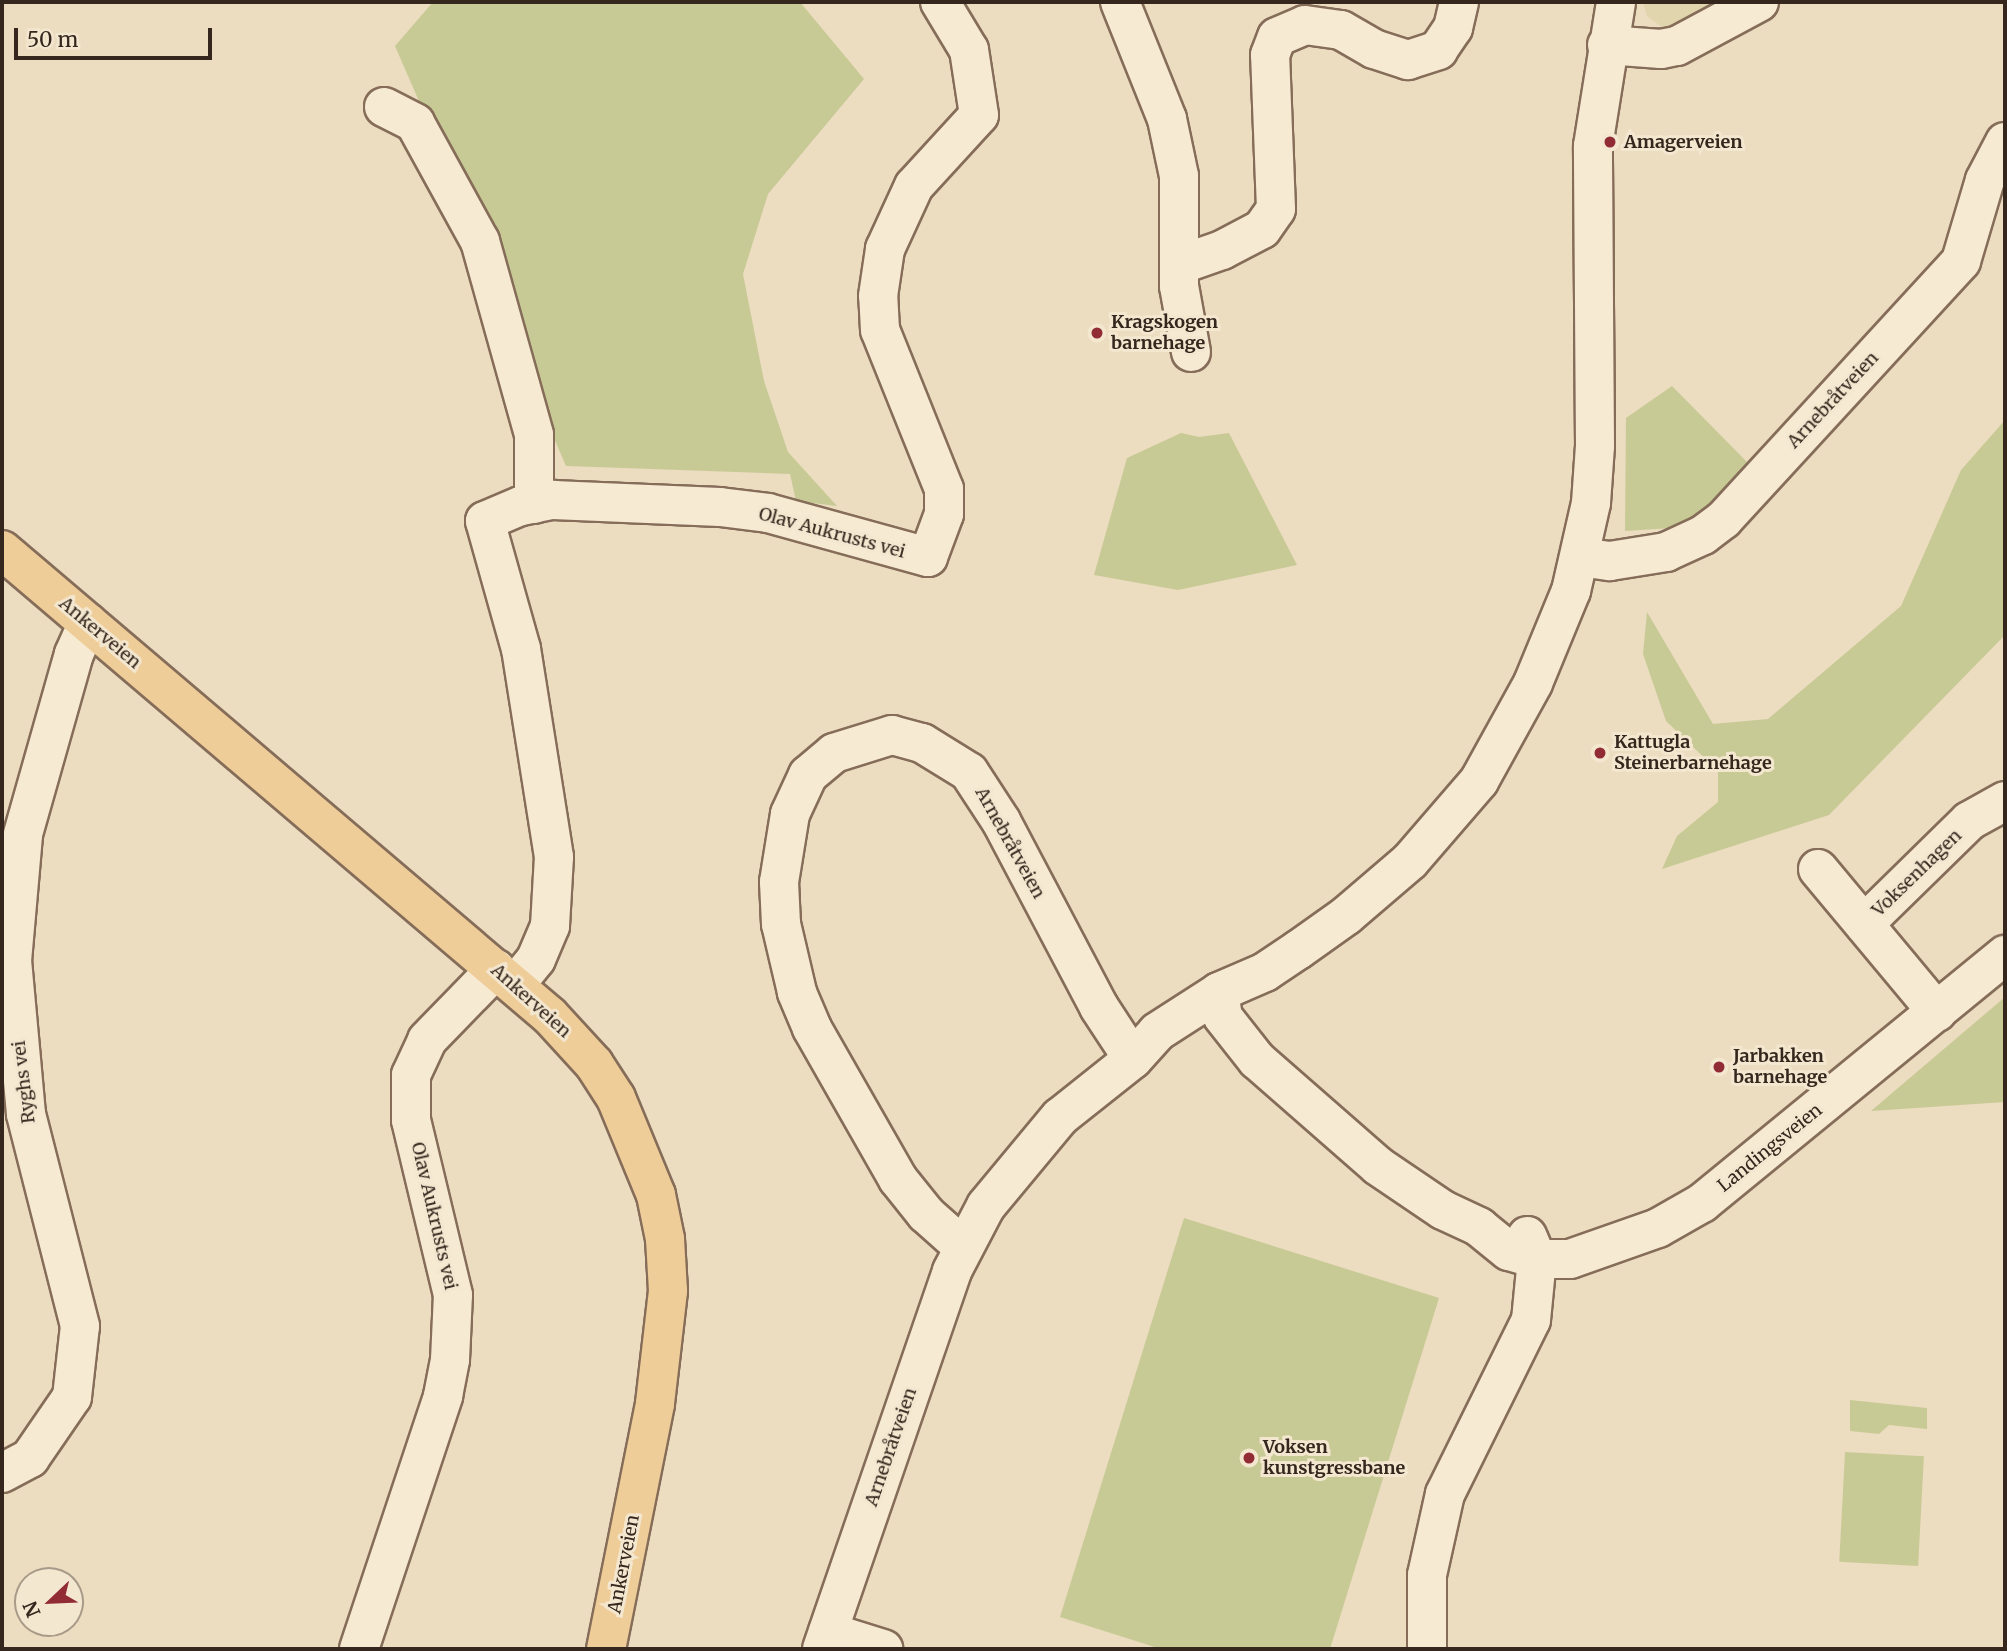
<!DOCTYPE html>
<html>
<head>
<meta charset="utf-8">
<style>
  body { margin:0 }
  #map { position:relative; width:2007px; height:1651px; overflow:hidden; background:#ecdcc0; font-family:Merriweather,serif }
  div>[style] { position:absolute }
  .farmland>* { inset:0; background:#e1d5ae }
  .green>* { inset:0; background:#c8ca95; transform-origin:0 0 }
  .roads { filter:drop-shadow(2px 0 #856d59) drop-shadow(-2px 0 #856d59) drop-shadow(0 2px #856d59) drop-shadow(0 -2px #856d59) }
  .minor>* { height:38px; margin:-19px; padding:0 19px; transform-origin:19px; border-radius:19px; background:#f7ead3 }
  .major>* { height:38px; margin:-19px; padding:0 19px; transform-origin:19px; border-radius:19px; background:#efcd99 }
  .dots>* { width:19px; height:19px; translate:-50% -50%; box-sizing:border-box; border:4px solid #f4e7d0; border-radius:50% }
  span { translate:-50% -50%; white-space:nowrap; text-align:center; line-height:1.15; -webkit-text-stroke:6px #f4e7d0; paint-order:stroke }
  .poi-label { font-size:18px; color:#35271d; font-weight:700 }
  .left { translate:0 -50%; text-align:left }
  .street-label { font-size:18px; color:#35271d }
  .frame { position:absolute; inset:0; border:4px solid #35271d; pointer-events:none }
  .north { position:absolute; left:14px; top:1567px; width:70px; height:70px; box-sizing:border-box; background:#f4e7d0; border:2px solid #a89a88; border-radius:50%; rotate:247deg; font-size:19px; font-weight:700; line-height:28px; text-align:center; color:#35271d }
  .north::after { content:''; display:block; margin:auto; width:24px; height:32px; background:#912b34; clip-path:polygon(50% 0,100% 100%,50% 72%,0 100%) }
  .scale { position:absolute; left:14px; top:28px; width:198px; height:32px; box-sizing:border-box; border:4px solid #35271d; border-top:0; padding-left:9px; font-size:21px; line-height:24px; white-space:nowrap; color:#35271d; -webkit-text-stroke:5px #f4e7d0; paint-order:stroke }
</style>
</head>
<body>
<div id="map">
  <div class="farmland">
    <div style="clip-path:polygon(1643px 2px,1734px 2px,1666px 30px,1647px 16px)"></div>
  </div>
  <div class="green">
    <div style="clip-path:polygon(433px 2px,800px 2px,864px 79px,768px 194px,743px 274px,764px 381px,788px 452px,837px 506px,796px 501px,790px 474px,566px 466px,521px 362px,497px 281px,395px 46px)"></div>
    <div style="clip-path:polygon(1672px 386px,1749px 464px,1703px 512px,1672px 528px,1625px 531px,1626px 418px)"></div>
    <div style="clip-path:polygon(2005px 420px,2005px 635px,1829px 815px,1662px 869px,1677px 836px,1718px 802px,1718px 771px,1666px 721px,1643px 654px,1647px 612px,1713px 724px,1768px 719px,1901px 606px,1961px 470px)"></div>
    <div style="clip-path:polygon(1181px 433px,1199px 437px,1229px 433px,1297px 565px,1178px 590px,1094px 575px,1127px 458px)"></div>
    <div style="clip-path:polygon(2005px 997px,2005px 1102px,1871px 1111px)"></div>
    <div style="clip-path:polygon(1184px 1218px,1439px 1298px,1330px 1649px,1161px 1649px,1060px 1617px)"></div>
    <div style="clip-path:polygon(1850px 1400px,1927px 1408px,1927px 1429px,1889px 1425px,1879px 1434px,1850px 1431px)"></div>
    <div style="left:1845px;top:1452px;width:79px;height:110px;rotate:3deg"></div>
  </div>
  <div class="roads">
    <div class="minor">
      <div style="left:1120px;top:2px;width:126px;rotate:68.1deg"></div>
      <div style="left:1167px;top:119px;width:58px;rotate:78.1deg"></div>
      <div style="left:1179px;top:176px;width:110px;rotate:90deg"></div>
      <div style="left:1179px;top:286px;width:67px;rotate:79.7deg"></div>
      <div style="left:1607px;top:45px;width:54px;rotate:4.2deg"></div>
      <div style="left:1661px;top:49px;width:16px;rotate:-11deg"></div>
      <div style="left:1677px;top:46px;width:93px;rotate:-28.2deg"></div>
      <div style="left:384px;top:107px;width:35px;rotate:27deg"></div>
      <div style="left:415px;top:123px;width:135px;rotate:61.2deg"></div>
      <div style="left:480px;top:241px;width:201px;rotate:74.4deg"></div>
      <div style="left:534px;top:435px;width:69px;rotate:90deg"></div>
      <div style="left:1179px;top:265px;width:46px;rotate:-19.2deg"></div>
      <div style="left:1222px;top:250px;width:45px;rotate:-27.7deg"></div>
      <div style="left:1262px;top:229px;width:24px;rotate:-55deg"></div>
      <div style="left:1276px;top:209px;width:154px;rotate:-92.2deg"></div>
      <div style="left:1270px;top:55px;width:19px;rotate:-69deg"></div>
      <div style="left:1277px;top:37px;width:30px;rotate:-23deg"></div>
      <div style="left:1305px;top:25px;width:36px;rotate:8deg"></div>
      <div style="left:1341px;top:30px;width:38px;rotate:30deg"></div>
      <div style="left:1374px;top:49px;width:36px;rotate:18deg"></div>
      <div style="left:1408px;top:60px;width:32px;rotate:-18deg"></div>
      <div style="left:1438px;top:50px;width:27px;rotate:-56deg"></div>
      <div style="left:1453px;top:28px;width:27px;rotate:-77deg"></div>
      <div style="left:1580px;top:557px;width:30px;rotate:8deg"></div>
      <div style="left:1610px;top:561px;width:57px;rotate:-9.1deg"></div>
      <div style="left:1666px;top:552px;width:41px;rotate:-24.7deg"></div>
      <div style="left:1703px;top:535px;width:26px;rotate:-37deg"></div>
      <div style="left:1724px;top:519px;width:350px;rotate:-47.4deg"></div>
      <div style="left:1961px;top:261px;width:84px;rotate:-73.5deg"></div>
      <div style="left:1985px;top:180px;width:43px;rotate:-62.2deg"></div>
      <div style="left:1818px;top:869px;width:186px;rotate:50.2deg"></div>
      <div style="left:1864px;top:924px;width:147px;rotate:-44.4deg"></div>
      <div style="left:1969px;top:821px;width:41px;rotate:-29.1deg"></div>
      <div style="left:515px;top:985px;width:33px;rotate:-51deg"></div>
      <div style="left:536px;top:959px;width:36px;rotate:-67deg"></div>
      <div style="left:550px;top:926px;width:69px;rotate:-86.7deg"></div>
      <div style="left:554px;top:857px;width:211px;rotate:-99deg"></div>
      <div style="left:521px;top:649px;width:133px;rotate:-105.7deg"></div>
      <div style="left:485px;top:521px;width:39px;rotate:-23deg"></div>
      <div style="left:521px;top:506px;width:33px;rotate:-11deg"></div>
      <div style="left:553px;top:500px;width:167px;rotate:2.4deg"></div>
      <div style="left:720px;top:507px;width:48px;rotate:7.1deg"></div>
      <div style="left:768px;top:513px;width:166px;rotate:15.4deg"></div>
      <div style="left:928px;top:557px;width:46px;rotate:-69.6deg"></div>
      <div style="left:944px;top:514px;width:25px;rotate:-90deg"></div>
      <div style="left:944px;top:489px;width:171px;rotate:-111.9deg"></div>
      <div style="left:880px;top:330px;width:34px;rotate:-93deg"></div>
      <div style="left:878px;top:296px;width:48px;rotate:-81.5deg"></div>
      <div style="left:885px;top:249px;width:69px;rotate:-65.3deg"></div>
      <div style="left:914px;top:186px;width:96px;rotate:-47.5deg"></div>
      <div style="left:979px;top:115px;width:66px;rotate:-98.7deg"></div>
      <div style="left:969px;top:50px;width:56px;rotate:-121.1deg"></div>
      <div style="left:1219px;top:992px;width:25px;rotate:81deg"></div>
      <div style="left:1223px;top:1017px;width:55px;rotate:51.7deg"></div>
      <div style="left:1257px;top:1060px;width:161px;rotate:41.2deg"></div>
      <div style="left:1378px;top:1166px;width:78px;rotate:34.1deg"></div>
      <div style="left:1443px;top:1210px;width:40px;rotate:25deg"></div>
      <div style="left:1479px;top:1227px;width:38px;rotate:39deg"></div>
      <div style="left:1509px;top:1251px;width:29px;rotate:16deg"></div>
      <div style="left:1537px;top:1259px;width:33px"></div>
      <div style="left:1570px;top:1259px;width:93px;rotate:-19.4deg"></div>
      <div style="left:1658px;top:1228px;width:51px;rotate:-29.6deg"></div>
      <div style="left:1702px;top:1203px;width:392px;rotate:-39.3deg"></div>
      <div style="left:962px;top:1246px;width:48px;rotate:-138.4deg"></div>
      <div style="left:926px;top:1214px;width:45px;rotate:-128.7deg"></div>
      <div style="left:898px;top:1179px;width:174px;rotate:-119.7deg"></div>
      <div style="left:812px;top:1028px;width:39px;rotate:-113deg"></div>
      <div style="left:797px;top:992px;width:70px;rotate:-103.2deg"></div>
      <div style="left:781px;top:924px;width:42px;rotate:-92.7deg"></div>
      <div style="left:779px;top:882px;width:69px;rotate:-80.8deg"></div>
      <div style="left:790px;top:814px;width:43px;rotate:-65.2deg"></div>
      <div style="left:808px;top:775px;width:34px;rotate:-40deg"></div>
      <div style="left:834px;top:753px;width:61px;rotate:-17.2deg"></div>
      <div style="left:892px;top:735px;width:31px;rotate:15deg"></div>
      <div style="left:922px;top:743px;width:55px;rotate:31.7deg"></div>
      <div style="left:969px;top:772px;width:59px;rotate:56.9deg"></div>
      <div style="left:1001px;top:821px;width:210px;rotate:62.2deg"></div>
      <div style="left:1099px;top:1007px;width:62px;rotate:56.8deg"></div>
      <div style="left:2px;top:1473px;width:32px;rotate:-28deg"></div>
      <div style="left:30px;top:1458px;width:74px;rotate:-55.5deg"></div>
      <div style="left:72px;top:1397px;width:71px;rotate:-83.6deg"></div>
      <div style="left:80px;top:1326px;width:219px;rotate:-104.3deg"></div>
      <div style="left:26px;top:1114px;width:154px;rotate:-95.2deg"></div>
      <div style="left:12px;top:961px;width:127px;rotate:-85deg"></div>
      <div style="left:23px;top:834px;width:187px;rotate:-74.2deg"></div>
      <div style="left:74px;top:654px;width:34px;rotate:-66deg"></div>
      <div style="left:828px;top:1632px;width:58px;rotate:17.2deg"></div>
      <div style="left:359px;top:1649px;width:267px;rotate:-71.6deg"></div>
      <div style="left:443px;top:1396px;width:37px;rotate:-79deg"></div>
      <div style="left:450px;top:1360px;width:65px;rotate:-87.4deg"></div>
      <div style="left:453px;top:1295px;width:180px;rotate:-103.5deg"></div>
      <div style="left:411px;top:1120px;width:45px;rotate:-90deg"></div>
      <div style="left:411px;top:1075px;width:38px;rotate:-65deg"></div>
      <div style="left:427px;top:1040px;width:99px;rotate:-45.8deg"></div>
      <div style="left:822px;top:1649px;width:400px;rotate:-71deg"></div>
      <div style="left:952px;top:1271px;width:73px;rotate:-62.4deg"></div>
      <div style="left:986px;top:1206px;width:116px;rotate:-50.3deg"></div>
      <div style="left:1060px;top:1117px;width:93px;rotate:-38.5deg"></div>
      <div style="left:1133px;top:1059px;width:36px;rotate:-48deg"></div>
      <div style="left:1157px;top:1032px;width:74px;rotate:-32.8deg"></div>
      <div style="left:1219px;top:992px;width:50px;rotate:-23.5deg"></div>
      <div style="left:1265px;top:972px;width:40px;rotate:-34deg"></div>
      <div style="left:1298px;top:950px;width:60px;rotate:-35.5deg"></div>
      <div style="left:1347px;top:915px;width:83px;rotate:-40.6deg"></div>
      <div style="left:1410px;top:861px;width:106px;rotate:-49.2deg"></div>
      <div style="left:1479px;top:781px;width:112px;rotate:-61.1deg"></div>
      <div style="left:1533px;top:683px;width:100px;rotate:-67.6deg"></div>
      <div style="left:1571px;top:591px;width:90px;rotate:-77.2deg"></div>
      <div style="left:1591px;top:503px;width:57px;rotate:-86deg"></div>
      <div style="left:1595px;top:446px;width:300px;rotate:-90.4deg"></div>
      <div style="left:1593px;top:146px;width:146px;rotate:-80.9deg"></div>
      <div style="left:1427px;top:1649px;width:74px;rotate:-90deg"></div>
      <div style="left:1427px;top:1575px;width:83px;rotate:-77.5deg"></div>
      <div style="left:1445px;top:1494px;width:194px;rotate:-63.7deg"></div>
      <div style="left:1531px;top:1320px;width:61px;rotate:-84.4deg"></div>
      <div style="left:1537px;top:1259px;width:25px;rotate:-113deg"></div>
    </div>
    <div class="major">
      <div style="left:2px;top:550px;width:719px;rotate:40.38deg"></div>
      <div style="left:550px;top:1016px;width:65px;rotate:47.5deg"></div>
      <div style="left:594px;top:1064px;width:40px;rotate:57.1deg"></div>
      <div style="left:616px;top:1098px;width:105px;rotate:67.6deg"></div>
      <div style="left:656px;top:1195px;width:45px;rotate:78.4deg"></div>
      <div style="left:665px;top:1239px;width:52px;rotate:86.7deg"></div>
      <div style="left:668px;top:1291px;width:114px;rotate:96.6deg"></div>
      <div style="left:655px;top:1404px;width:250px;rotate:101.3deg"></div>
    </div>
  </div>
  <div class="dots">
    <div style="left:1610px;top:142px;background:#912b34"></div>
    <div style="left:1097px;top:333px;background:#912b34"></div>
    <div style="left:1600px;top:753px;background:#912b34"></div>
    <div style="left:1719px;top:1067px;background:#912b34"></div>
    <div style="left:1249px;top:1458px;background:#912b34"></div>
  </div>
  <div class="poi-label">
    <span class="left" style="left:1624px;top:142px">Amagerveien</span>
    <span class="left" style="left:1111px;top:333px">Kragskogen<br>barnehage</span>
    <span class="left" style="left:1614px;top:753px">Kattugla<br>Steinerbarnehage</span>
    <span class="left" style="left:1733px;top:1067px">Jarbakken<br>barnehage</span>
    <span class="left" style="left:1263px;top:1458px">Voksen<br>kunstgressbane</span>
  </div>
  <div class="street-label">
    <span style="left:1833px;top:400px;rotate:-47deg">Arnebråtveien</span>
    <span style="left:832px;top:533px;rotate:15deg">Olav Aukrusts vei</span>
    <span style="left:100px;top:633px;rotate:40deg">Ankerveien</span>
    <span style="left:1010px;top:843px;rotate:61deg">Arnebråtveien</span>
    <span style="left:1917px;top:873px;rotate:-44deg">Voksenhagen</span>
    <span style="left:531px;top:1001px;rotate:42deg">Ankerveien</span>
    <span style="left:24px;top:1082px;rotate:-97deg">Ryghs vei</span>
    <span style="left:1770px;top:1148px;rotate:-39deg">Landingsveien</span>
    <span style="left:434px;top:1216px;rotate:77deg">Olav Aukrusts vei</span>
    <span style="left:891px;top:1447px;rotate:-71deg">Arnebråtveien</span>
    <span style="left:624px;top:1564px;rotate:-79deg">Ankerveien</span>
  </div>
  <div class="frame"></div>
  <div class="north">N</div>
  <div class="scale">50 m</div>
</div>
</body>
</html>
